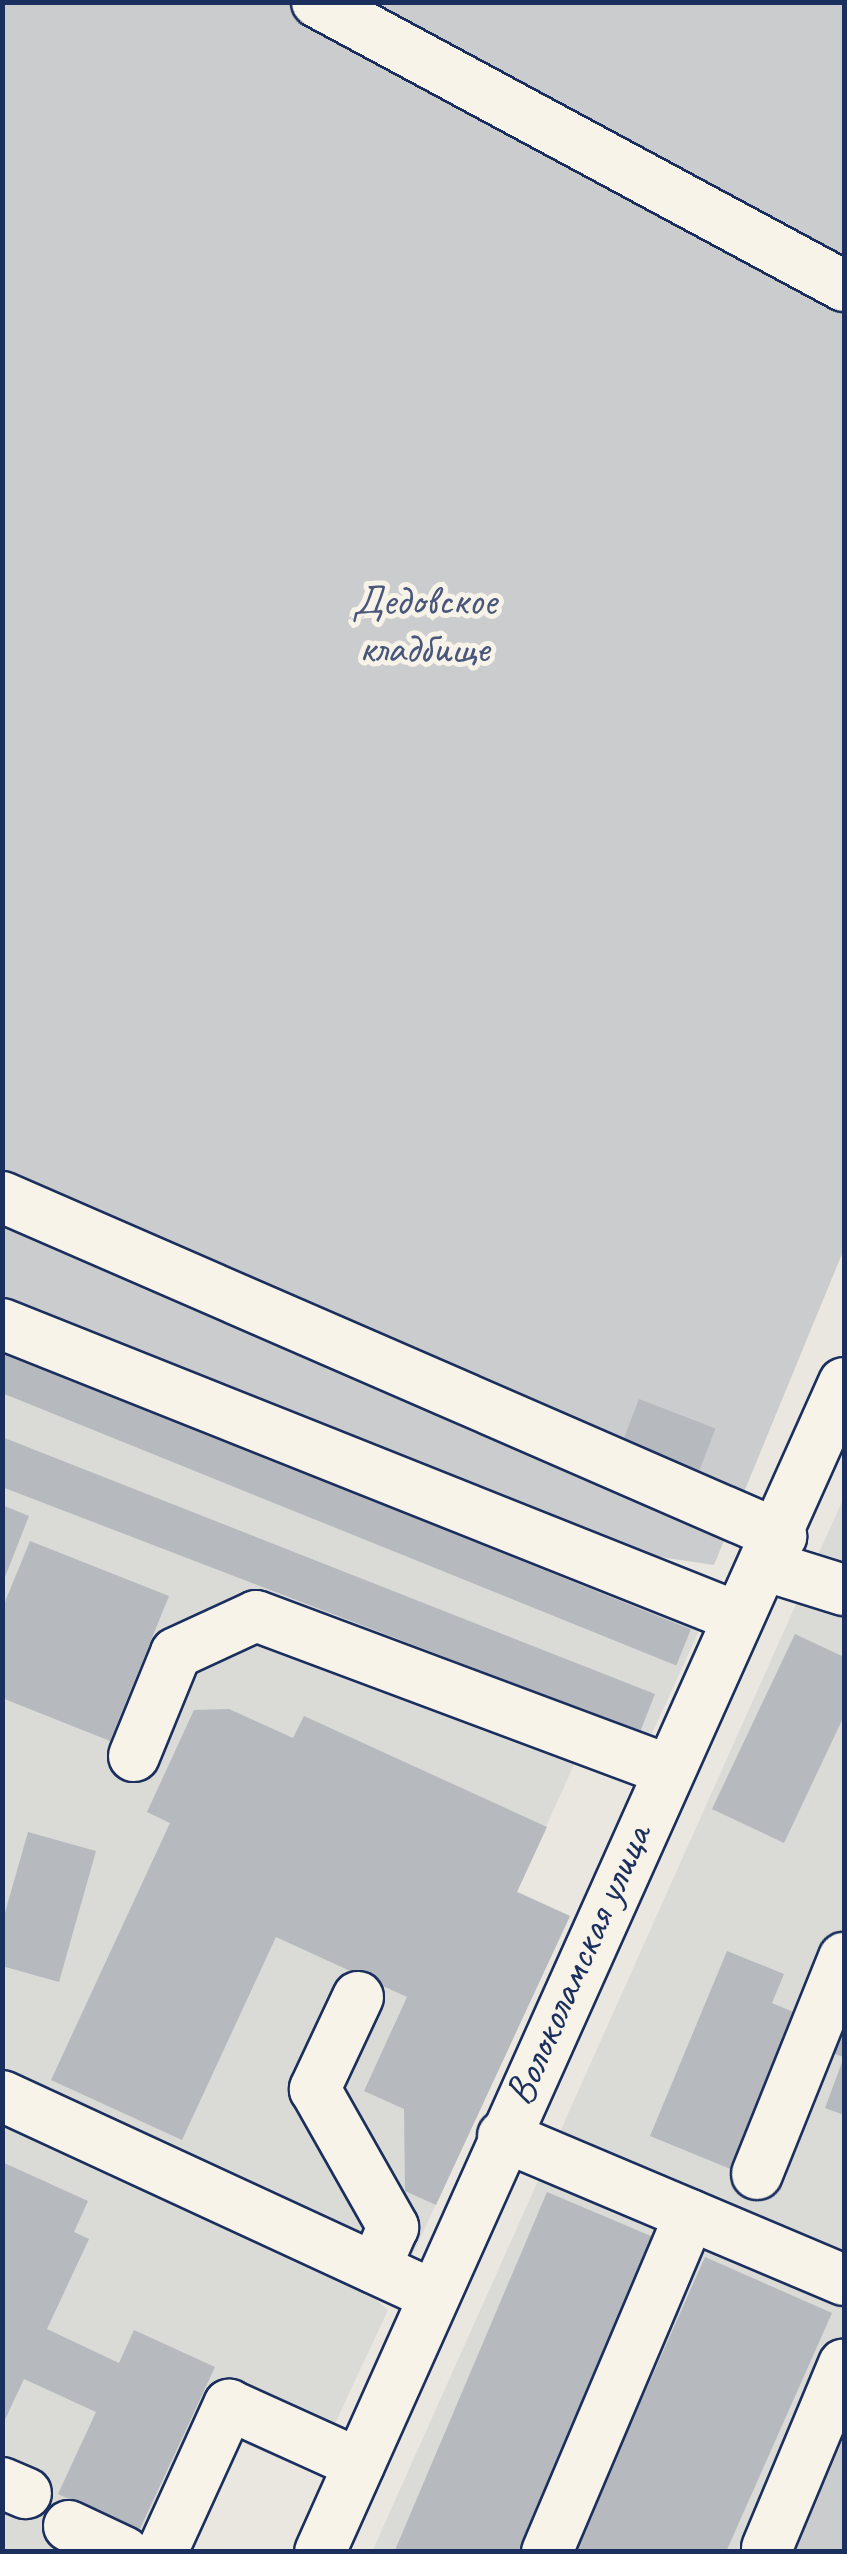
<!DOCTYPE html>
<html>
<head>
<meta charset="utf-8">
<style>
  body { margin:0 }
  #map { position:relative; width:847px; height:2554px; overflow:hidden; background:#eae7e0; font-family:Caveat,sans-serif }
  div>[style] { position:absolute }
  .built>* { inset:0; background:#dadad6 }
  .green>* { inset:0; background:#cbcccd }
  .building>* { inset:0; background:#b6babf; transform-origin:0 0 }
  .roads { filter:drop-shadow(2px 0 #1b2f5e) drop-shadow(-2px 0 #1b2f5e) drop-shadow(0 2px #1b2f5e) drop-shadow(0 -2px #1b2f5e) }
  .minor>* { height:50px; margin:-25px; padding:0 25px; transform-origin:25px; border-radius:25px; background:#f7f3e8 }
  span { translate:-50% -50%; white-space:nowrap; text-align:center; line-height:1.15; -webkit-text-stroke:10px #f7f3e8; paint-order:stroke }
  .park-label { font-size:42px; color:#47567a }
  .street-label { font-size:42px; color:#1b2f5e }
  .frame { position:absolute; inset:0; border:5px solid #1b2f5e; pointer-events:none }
</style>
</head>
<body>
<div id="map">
  <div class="built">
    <div style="clip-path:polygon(2px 1340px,704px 1620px,647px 1744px,586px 1738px,517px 1891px,570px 1916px,411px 2258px,340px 2269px,388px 2310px,331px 2432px,311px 2423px,293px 2465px,237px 2440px,190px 2551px,3px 2551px)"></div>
    <div style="clip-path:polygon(844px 1497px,844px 2427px,796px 2551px,372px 2552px)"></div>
  </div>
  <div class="green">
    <div style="clip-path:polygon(2px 3px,844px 3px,844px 1249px,714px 1565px,599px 1548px,3px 1305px)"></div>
    <div style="clip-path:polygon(844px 2427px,844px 2551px,796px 2551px)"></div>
  </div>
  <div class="building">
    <div style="left:2px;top:1351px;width:743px;height:39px;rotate:22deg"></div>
    <div style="left:639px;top:1399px;width:82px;height:46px;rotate:21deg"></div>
    <div style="clip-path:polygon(2px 1437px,655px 1694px,640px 1732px,2px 1487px)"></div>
    <div style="clip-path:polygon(2px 1505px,29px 1516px,3px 1582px,2px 1582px)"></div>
    <div style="clip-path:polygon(30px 1541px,169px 1596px,110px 1741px,2px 1698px,2px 1609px)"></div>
    <div style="clip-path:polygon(795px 1634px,844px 1657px,844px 1716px,784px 1843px,712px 1809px)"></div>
    <div style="clip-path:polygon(229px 1709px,293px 1738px,304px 1716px,547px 1827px,517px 1892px,570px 1916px,436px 2205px,405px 2191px,404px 2109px,364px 2091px,407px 1997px,276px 1937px,182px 2140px,51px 2080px,170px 1823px,147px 1812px,194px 1710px)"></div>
    <div style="clip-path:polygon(28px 1832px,96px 1851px,59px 1982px,2px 1966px,2px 1923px)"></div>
    <div style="clip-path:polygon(727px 1951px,784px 1974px,772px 2003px,798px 2014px,733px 2170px,650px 2136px)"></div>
    <div style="clip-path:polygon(844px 2012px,844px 2115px,825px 2108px,844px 2057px,829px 2052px)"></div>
    <div style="clip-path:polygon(2px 2162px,88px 2201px,74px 2232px,89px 2239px,47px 2329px,119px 2363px,134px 2330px,215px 2367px,139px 2531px,58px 2494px,96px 2412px,24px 2379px,2px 2426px)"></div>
    <div style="left:547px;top:2192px;width:118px;height:391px;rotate:23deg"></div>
    <div style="clip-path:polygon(705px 2257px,832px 2313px,726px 2552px,574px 2552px)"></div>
  </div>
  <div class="roads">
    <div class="minor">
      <div style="left:317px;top:2px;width:599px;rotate:28.32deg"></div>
      <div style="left:2px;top:1197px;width:850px;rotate:23.52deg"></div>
      <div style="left:2px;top:1324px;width:791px;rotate:21.73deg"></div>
      <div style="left:764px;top:1565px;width:84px;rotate:17.4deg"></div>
      <div style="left:134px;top:1756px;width:111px;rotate:-67.8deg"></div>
      <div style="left:176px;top:1653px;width:88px;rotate:-24.8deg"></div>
      <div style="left:256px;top:1616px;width:437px;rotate:20.5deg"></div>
      <div style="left:358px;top:1997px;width:102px;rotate:115.1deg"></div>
      <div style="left:315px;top:2089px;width:159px;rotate:60.5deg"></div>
      <div style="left:393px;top:2227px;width:45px;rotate:113.7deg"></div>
      <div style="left:2px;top:2096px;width:475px;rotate:24.8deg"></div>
      <div style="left:503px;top:2136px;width:370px;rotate:22.9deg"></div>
      <div style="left:757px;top:2174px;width:233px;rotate:-68.1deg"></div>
      <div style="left:2px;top:2483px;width:26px;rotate:23deg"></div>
      <div style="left:69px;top:2526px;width:61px;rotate:25.3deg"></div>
      <div style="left:767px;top:2548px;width:199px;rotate:-67.3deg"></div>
      <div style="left:162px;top:2552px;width:162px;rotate:-65.5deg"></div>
      <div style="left:229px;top:2405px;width:143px;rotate:24.4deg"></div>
      <div style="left:320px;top:2552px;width:1281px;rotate:-65.86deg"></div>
      <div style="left:547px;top:2552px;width:366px;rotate:-67deg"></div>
    </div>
  </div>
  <div class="park-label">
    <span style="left:424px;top:625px">Дедовское<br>кладбище</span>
  </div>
  <div class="street-label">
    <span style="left:578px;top:1965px;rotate:-66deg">Волоколамская улица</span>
  </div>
  <div class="frame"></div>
</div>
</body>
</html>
